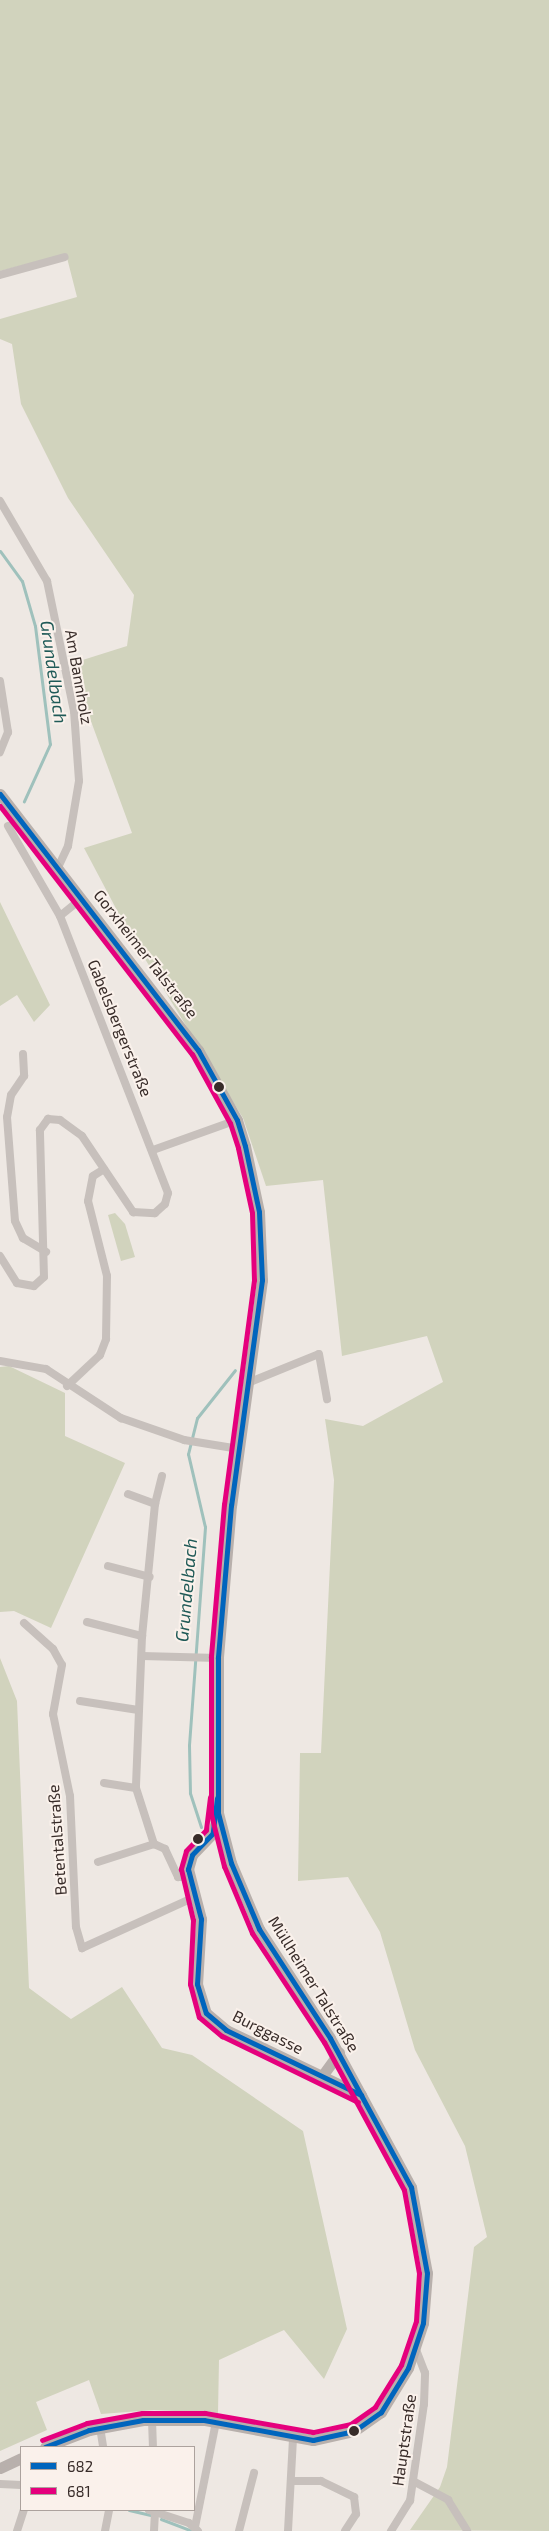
<!DOCTYPE html>
<html>
<head>
<meta charset="utf-8">
<style>
  body { margin:0 }
  #map { position:relative; width:549px; height:2531px; overflow:hidden; background:#eee8e3; font-family:"Exo 2",sans-serif }
  div>[style] { position:absolute }
  .green>* { inset:0; background:#d1d3bd }
  .stream>* { height:3px; margin:-1.5px; padding:0 1.5px; transform-origin:1.5px; border-radius:1.5px; background:#9fc1bc }
  .street>* { height:8px; margin:-4px; padding:0 4px; transform-origin:4px; border-radius:4px; background:#c7c0bc }
  .secondary>* { height:11px; margin:-5.5px; padding:0 5.5px; transform-origin:5.5px; border-radius:5.5px; background:#b8b0ac }
  .bus-1>* { height:5px; margin:-2.5px; padding:0 2.5px; transform-origin:2.5px; border-radius:2.5px; background:#0065bd }
  .bus-2>* { height:5px; margin:-2.5px; padding:0 2.5px; transform-origin:2.5px; border-radius:2.5px; background:#e5007d }
  .dots>* { width:14px; height:14px; translate:-50% -50%; box-sizing:border-box; border:2px solid #faf1eb; border-radius:50% }
  span { translate:-50% -50%; white-space:nowrap; text-align:center; line-height:1.15; -webkit-text-stroke:4px #faf1eb; paint-order:stroke }
  .street-label { font-size:16px; color:#382c29 }
  .water-label { font-size:18px; color:#1f5a57; font-style:italic }
  .legend { position:absolute; left:20px; top:2446px; width:175px; height:65px; box-sizing:border-box; background:#faf1eb; border:1px solid #aca29d; margin:0; padding:6px 9px; list-style:none; font-size:15px; color:#382c29 }
  .legend li { display:flex; align-items:center; gap:10px; height:25px }
  .legend b { width:25px; border:1px solid #aca29d }
</style>
</head>
<body>
<div id="map">
  <div class="green">
    <div style="clip-path:polygon(0 0,549px 0,549px 2531px,410px 2530px,440px 2487px,447px 2467px,474px 2247px,487px 2237px,465px 2146px,415px 2050px,380px 1932px,348px 1877px,298px 1881px,300px 1753px,321px 1753px,334px 1480px,325px 1419px,363px 1426px,443px 1382px,427px 1336px,342px 1356px,323px 1180px,266px 1186px,243px 1118px,129px 933px,84px 848px,132px 833px,70px 664px,127px 646px,134px 595px,68px 498px,21px 404px,12px 344px,0 339px,0 319px,77px 297px,66px 254px,0 271px)"></div>
    <div style="clip-path:polygon(0 902px,50px 1005px,34px 1022px,17px 995px,0 1006px)"></div>
    <div style="clip-path:polygon(115px 1213px,125px 1224px,135px 1257px,121px 1261px,108px 1215px)"></div>
    <div style="clip-path:polygon(9px 1366px,65px 1393px,65px 1436px,125px 1463px,51px 1628px,14px 1611px,0 1612px,0 1367px)"></div>
    <div style="clip-path:polygon(0 1658px,17px 1701px,29px 1988px,71px 2019px,122px 1987px,162px 2048px,192px 2055px,303px 2131px,347px 2329px,324px 2379px,284px 2330px,219px 2360px,218px 2413px,154px 2410px,101px 2414px,89px 2380px,36px 2402px,47px 2430px,0 2451px)"></div>
  </div>
  <div class="stream">
    <div style="left:0;top:551px;width:37px;rotate:54deg"></div>
    <div style="left:22px;top:581px;width:47px;rotate:73.9deg"></div>
    <div style="left:35px;top:626px;width:119px;rotate:82.8deg"></div>
    <div style="left:50px;top:744px;width:63px;rotate:114.5deg"></div>
    <div style="left:201px;top:1827px;width:36px;rotate:-108deg"></div>
    <div style="left:190px;top:1793px;width:48px;rotate:-91.2deg"></div>
    <div style="left:189px;top:1745px;width:219px;rotate:-85.8deg"></div>
    <div style="left:205px;top:1527px;width:75px;rotate:-103.1deg"></div>
    <div style="left:188px;top:1454px;width:37px;rotate:-76deg"></div>
    <div style="left:197px;top:1418px;width:61px;rotate:-51.6deg"></div>
    <div style="left:129px;top:2510px;width:22px;rotate:13deg"></div>
    <div style="left:161px;top:2519px;width:33px;rotate:21deg"></div>
  </div>
  <div class="street">
    <div style="left:0;top:275px;width:67px;rotate:-15.5deg"></div>
    <div style="left:0;top:501px;width:93px;rotate:59.6deg"></div>
    <div style="left:47px;top:581px;width:133px;rotate:78.3deg"></div>
    <div style="left:74px;top:711px;width:70px;rotate:85.9deg"></div>
    <div style="left:79px;top:781px;width:66px;rotate:99.6deg"></div>
    <div style="left:68px;top:846px;width:23px;rotate:115deg"></div>
    <div style="left:0;top:681px;width:52px;rotate:81.1deg"></div>
    <div style="left:8px;top:732px;width:22px;rotate:112deg"></div>
    <div style="left:60px;top:916px;width:28px;rotate:-39deg"></div>
    <div style="left:23px;top:1054px;width:22px;rotate:87deg"></div>
    <div style="left:24px;top:1076px;width:23px;rotate:124deg"></div>
    <div style="left:11px;top:1095px;width:22px;rotate:100deg"></div>
    <div style="left:7px;top:1117px;width:104px;rotate:85.6deg"></div>
    <div style="left:15px;top:1221px;width:19px;rotate:65deg"></div>
    <div style="left:23px;top:1238px;width:27px;rotate:31deg"></div>
    <div style="left:153px;top:1150px;width:89px;rotate:-19.7deg"></div>
    <div style="left:0;top:1256px;width:32px;rotate:58deg"></div>
    <div style="left:17px;top:1283px;width:17px;rotate:10deg"></div>
    <div style="left:34px;top:1286px;width:13px;rotate:-42deg"></div>
    <div style="left:44px;top:1277px;width:147px;rotate:-91.6deg"></div>
    <div style="left:40px;top:1130px;width:14px;rotate:-54deg"></div>
    <div style="left:48px;top:1119px;width:12px;rotate:5deg"></div>
    <div style="left:60px;top:1120px;width:27px;rotate:36deg"></div>
    <div style="left:82px;top:1136px;width:92px;rotate:56.1deg"></div>
    <div style="left:133px;top:1212px;width:22px;rotate:3deg"></div>
    <div style="left:155px;top:1213px;width:13px;rotate:-42deg"></div>
    <div style="left:165px;top:1204px;width:11px;rotate:-75deg"></div>
    <div style="left:168px;top:1193px;width:297px;rotate:-111.3deg"></div>
    <div style="left:60px;top:916px;width:104px;rotate:-120deg"></div>
    <div style="left:0;top:1361px;width:47px;rotate:9.9deg"></div>
    <div style="left:46px;top:1369px;width:90px;rotate:33.2deg"></div>
    <div style="left:121px;top:1418px;width:67px;rotate:19.2deg"></div>
    <div style="left:184px;top:1440px;width:56px;rotate:9.3deg"></div>
    <div style="left:250px;top:1382px;width:74px;rotate:-22.1deg"></div>
    <div style="left:319px;top:1354px;width:46px;rotate:79.9deg"></div>
    <div style="left:67px;top:1386px;width:45px;rotate:-43.2deg"></div>
    <div style="left:100px;top:1355px;width:17px;rotate:-69deg"></div>
    <div style="left:106px;top:1339px;width:63px;rotate:-89.1deg"></div>
    <div style="left:107px;top:1276px;width:77px;rotate:-104.2deg"></div>
    <div style="left:88px;top:1201px;width:25px;rotate:-79deg"></div>
    <div style="left:93px;top:1176px;width:13px;rotate:-32deg"></div>
    <div style="left:162px;top:1476px;width:29px;rotate:104deg"></div>
    <div style="left:155px;top:1504px;width:133px;rotate:95.6deg"></div>
    <div style="left:142px;top:1636px;width:152px;rotate:92.3deg"></div>
    <div style="left:136px;top:1788px;width:59px;rotate:72.2deg"></div>
    <div style="left:154px;top:1844px;width:12px;rotate:24deg"></div>
    <div style="left:165px;top:1849px;width:31px;rotate:65deg"></div>
    <div style="left:178px;top:1877px;width:12px"></div>
    <div style="left:128px;top:1494px;width:29px;rotate:20deg"></div>
    <div style="left:108px;top:1566px;width:43px;rotate:14.7deg"></div>
    <div style="left:87px;top:1622px;width:57px;rotate:14.3deg"></div>
    <div style="left:24px;top:1623px;width:39px;rotate:42deg"></div>
    <div style="left:53px;top:1649px;width:18px;rotate:61deg"></div>
    <div style="left:62px;top:1665px;width:50px;rotate:100.4deg"></div>
    <div style="left:53px;top:1714px;width:84px;rotate:78.3deg"></div>
    <div style="left:70px;top:1796px;width:131px;rotate:87.4deg"></div>
    <div style="left:76px;top:1927px;width:22px;rotate:74deg"></div>
    <div style="left:82px;top:1948px;width:124px;rotate:-24.3deg"></div>
    <div style="left:142px;top:1656px;width:76px;rotate:1.5deg"></div>
    <div style="left:80px;top:1701px;width:59px;rotate:8.8deg"></div>
    <div style="left:104px;top:1783px;width:32px;rotate:9deg"></div>
    <div style="left:98px;top:1862px;width:59px;rotate:-17.8deg"></div>
    <div style="left:152px;top:2420px;width:27px;rotate:88deg"></div>
    <div style="left:100px;top:2427px;width:20px;rotate:81deg"></div>
    <div style="left:291px;top:2481px;width:30px"></div>
    <div style="left:321px;top:2481px;width:37px;rotate:26deg"></div>
    <div style="left:354px;top:2497px;width:17px;rotate:83deg"></div>
    <div style="left:356px;top:2514px;width:20px;rotate:123deg"></div>
    <div style="left:413px;top:2481px;width:40px;rotate:28deg"></div>
    <div style="left:448px;top:2500px;width:36px;rotate:58deg"></div>
    <div style="left:0;top:2484px;width:21px;rotate:3deg"></div>
    <div style="left:149px;top:2510px;width:42px;rotate:18deg"></div>
    <div style="left:189px;top:2523px;width:12px;rotate:42deg"></div>
    <div style="left:195px;top:2527px;width:107px;rotate:-78.7deg"></div>
    <div style="left:17px;top:2531px;width:22px;rotate:-72deg"></div>
    <div style="left:105px;top:2531px;width:21px;rotate:-79deg"></div>
    <div style="left:154px;top:2531px;width:19px;rotate:-87deg"></div>
    <div style="left:239px;top:2531px;width:60px;rotate:-75.5deg"></div>
    <div style="left:288px;top:2531px;width:93px;rotate:-86.9deg"></div>
    <div style="left:391px;top:2531px;width:36px;rotate:-58deg"></div>
    <div style="left:410px;top:2501px;width:98px;rotate:-81.8deg"></div>
    <div style="left:424px;top:2404px;width:31px;rotate:-88deg"></div>
    <div style="left:425px;top:2373px;width:25px;rotate:-111deg"></div>
  </div>
  <div class="secondary">
    <div style="left:0;top:794px;width:324px;rotate:52.3deg"></div>
    <div style="left:198px;top:1050px;width:80px;rotate:60.9deg"></div>
    <div style="left:237px;top:1120px;width:27px;rotate:73deg"></div>
    <div style="left:245px;top:1146px;width:67px;rotate:78deg"></div>
    <div style="left:259px;top:1212px;width:68px;rotate:87.5deg"></div>
    <div style="left:262px;top:1280px;width:227px;rotate:97.8deg"></div>
    <div style="left:231px;top:1505px;width:154px;rotate:94.9deg"></div>
    <div style="left:218px;top:1658px;width:155px;rotate:90deg"></div>
    <div style="left:218px;top:1813px;width:52px;rotate:75.4deg"></div>
    <div style="left:231px;top:1863px;width:72px;rotate:67deg"></div>
    <div style="left:259px;top:1929px;width:130px;rotate:56.9deg"></div>
    <div style="left:330px;top:2038px;width:170px;rotate:61.5deg"></div>
    <div style="left:411px;top:2187px;width:87px;rotate:79.5deg"></div>
    <div style="left:427px;top:2273px;width:50px;rotate:94.6deg"></div>
    <div style="left:423px;top:2323px;width:47px;rotate:108.4deg"></div>
    <div style="left:408px;top:2368px;width:52px;rotate:121.5deg"></div>
    <div style="left:381px;top:2412px;width:33px;rotate:145deg"></div>
    <div style="left:354px;top:2431px;width:42px;rotate:167.6deg"></div>
    <div style="left:313px;top:2440px;width:111px;rotate:-169.6deg"></div>
    <div style="left:204px;top:2420px;width:61px;rotate:180deg"></div>
    <div style="left:143px;top:2420px;width:55px;rotate:169.5deg"></div>
    <div style="left:89px;top:2430px;width:47px;rotate:158.9deg"></div>
    <div style="left:217px;top:1817px;width:16px;rotate:104deg"></div>
    <div style="left:213px;top:1833px;width:30px;rotate:134deg"></div>
    <div style="left:192px;top:1855px;width:15px;rotate:106deg"></div>
    <div style="left:188px;top:1869px;width:52px;rotate:75.4deg"></div>
    <div style="left:201px;top:1919px;width:65px;rotate:93.5deg"></div>
    <div style="left:197px;top:1984px;width:30px;rotate:73deg"></div>
    <div style="left:206px;top:2013px;width:26px;rotate:40deg"></div>
    <div style="left:226px;top:2030px;width:150px;rotate:25.7deg"></div>
    <div style="left:322px;top:2076px;width:29px;rotate:-54deg"></div>
    <div style="left:0;top:2468px;width:23px;rotate:-25deg"></div>
  </div>
  <div class="bus-1">
    <div style="left:0;top:794px;width:324px;rotate:52.3deg"></div>
    <div style="left:198px;top:1050px;width:80px;rotate:60.9deg"></div>
    <div style="left:237px;top:1120px;width:27px;rotate:73deg"></div>
    <div style="left:245px;top:1146px;width:67px;rotate:78deg"></div>
    <div style="left:259px;top:1212px;width:68px;rotate:87.5deg"></div>
    <div style="left:262px;top:1280px;width:227px;rotate:97.8deg"></div>
    <div style="left:231px;top:1505px;width:154px;rotate:94.9deg"></div>
    <div style="left:218px;top:1658px;width:155px;rotate:90deg"></div>
    <div style="left:218px;top:1813px;width:52px;rotate:75.4deg"></div>
    <div style="left:231px;top:1863px;width:72px;rotate:67deg"></div>
    <div style="left:259px;top:1929px;width:130px;rotate:56.9deg"></div>
    <div style="left:330px;top:2038px;width:170px;rotate:61.5deg"></div>
    <div style="left:411px;top:2187px;width:87px;rotate:79.5deg"></div>
    <div style="left:427px;top:2273px;width:50px;rotate:94.6deg"></div>
    <div style="left:423px;top:2323px;width:47px;rotate:108.4deg"></div>
    <div style="left:408px;top:2368px;width:52px;rotate:121.5deg"></div>
    <div style="left:381px;top:2412px;width:33px;rotate:145deg"></div>
    <div style="left:354px;top:2431px;width:42px;rotate:167.6deg"></div>
    <div style="left:313px;top:2440px;width:111px;rotate:-169.6deg"></div>
    <div style="left:204px;top:2420px;width:61px;rotate:180deg"></div>
    <div style="left:143px;top:2420px;width:55px;rotate:169.5deg"></div>
    <div style="left:89px;top:2430px;width:47px;rotate:158.9deg"></div>
    <div style="left:217px;top:1798px;width:35px;rotate:97deg"></div>
    <div style="left:213px;top:1833px;width:30px;rotate:134deg"></div>
    <div style="left:192px;top:1855px;width:15px;rotate:106deg"></div>
    <div style="left:188px;top:1869px;width:52px;rotate:75.4deg"></div>
    <div style="left:201px;top:1919px;width:65px;rotate:93.5deg"></div>
    <div style="left:197px;top:1984px;width:30px;rotate:73deg"></div>
    <div style="left:206px;top:2013px;width:26px;rotate:40deg"></div>
    <div style="left:226px;top:2030px;width:150px;rotate:25.7deg"></div>
  </div>
  <div class="bus-2">
    <div style="left:0;top:806px;width:314px;rotate:52.3deg"></div>
    <div style="left:192px;top:1054px;width:79px;rotate:61.2deg"></div>
    <div style="left:230px;top:1123px;width:26px;rotate:72deg"></div>
    <div style="left:238px;top:1148px;width:66px;rotate:77.8deg"></div>
    <div style="left:252px;top:1213px;width:67px;rotate:88.3deg"></div>
    <div style="left:254px;top:1280px;width:226px;rotate:97.6deg"></div>
    <div style="left:224px;top:1504px;width:154px;rotate:94.9deg"></div>
    <div style="left:211px;top:1657px;width:157px;rotate:90deg"></div>
    <div style="left:211px;top:1814px;width:54px;rotate:76deg"></div>
    <div style="left:224px;top:1866px;width:73px;rotate:67.3deg"></div>
    <div style="left:252px;top:1933px;width:131px;rotate:56.6deg"></div>
    <div style="left:324px;top:2042px;width:168px;rotate:61.6deg"></div>
    <div style="left:404px;top:2190px;width:84px;rotate:79.8deg"></div>
    <div style="left:419px;top:2273px;width:48px;rotate:93.6deg"></div>
    <div style="left:416px;top:2321px;width:46px;rotate:108.8deg"></div>
    <div style="left:401px;top:2365px;width:49px;rotate:121.8deg"></div>
    <div style="left:375px;top:2407px;width:29px;rotate:145deg"></div>
    <div style="left:351px;top:2424px;width:39px;rotate:168deg"></div>
    <div style="left:313px;top:2432px;width:110px;rotate:-170deg"></div>
    <div style="left:205px;top:2413px;width:63px;rotate:180deg"></div>
    <div style="left:142px;top:2413px;width:56px;rotate:169.7deg"></div>
    <div style="left:87px;top:2423px;width:48px;rotate:159.3deg"></div>
    <div style="left:210px;top:1797px;width:33px;rotate:97deg"></div>
    <div style="left:206px;top:1830px;width:29px;rotate:134deg"></div>
    <div style="left:186px;top:1851px;width:19px;rotate:106deg"></div>
    <div style="left:181px;top:1869px;width:52px;rotate:76.8deg"></div>
    <div style="left:193px;top:1920px;width:64px;rotate:92.7deg"></div>
    <div style="left:190px;top:1984px;width:34px;rotate:75deg"></div>
    <div style="left:199px;top:2017px;width:30px;rotate:40deg"></div>
    <div style="left:222px;top:2036px;width:151px;rotate:25.9deg"></div>
  </div>
  <div class="dots">
    <div style="left:219px;top:1087px;background:#382c29"></div>
    <div style="left:198px;top:1839px;background:#382c29"></div>
    <div style="left:354px;top:2431px;background:#382c29"></div>
  </div>
  <div class="street-label">
    <span style="left:79px;top:677px;rotate:80deg">Am Bannholz</span>
    <span style="left:146px;top:954px;rotate:52deg">Gorxheimer Talstraße</span>
    <span style="left:120px;top:1028px;rotate:68deg">Gabelsbergerstraße</span>
    <span style="left:57px;top:1840px;rotate:-94deg">Betentalstraße</span>
    <span style="left:314px;top:1984px;rotate:58deg">Müllheimer Talstraße</span>
    <span style="left:268px;top:2032px;rotate:27deg">Burggasse</span>
    <span style="left:404px;top:2440px;rotate:-82deg">Hauptstraße</span>
  </div>
  <div class="water-label">
    <span style="left:54px;top:672px;rotate:82deg">Grundelbach</span>
    <span style="left:186px;top:1590px;rotate:-85deg">Grundelbach</span>
  </div>
  <ul class="legend">
  <li><b style="height:6px;background:#0065bd"></b>682</li>
  <li><b style="height:6px;background:#e5007d"></b>681</li>
  </ul>
</div>
</body>
</html>
